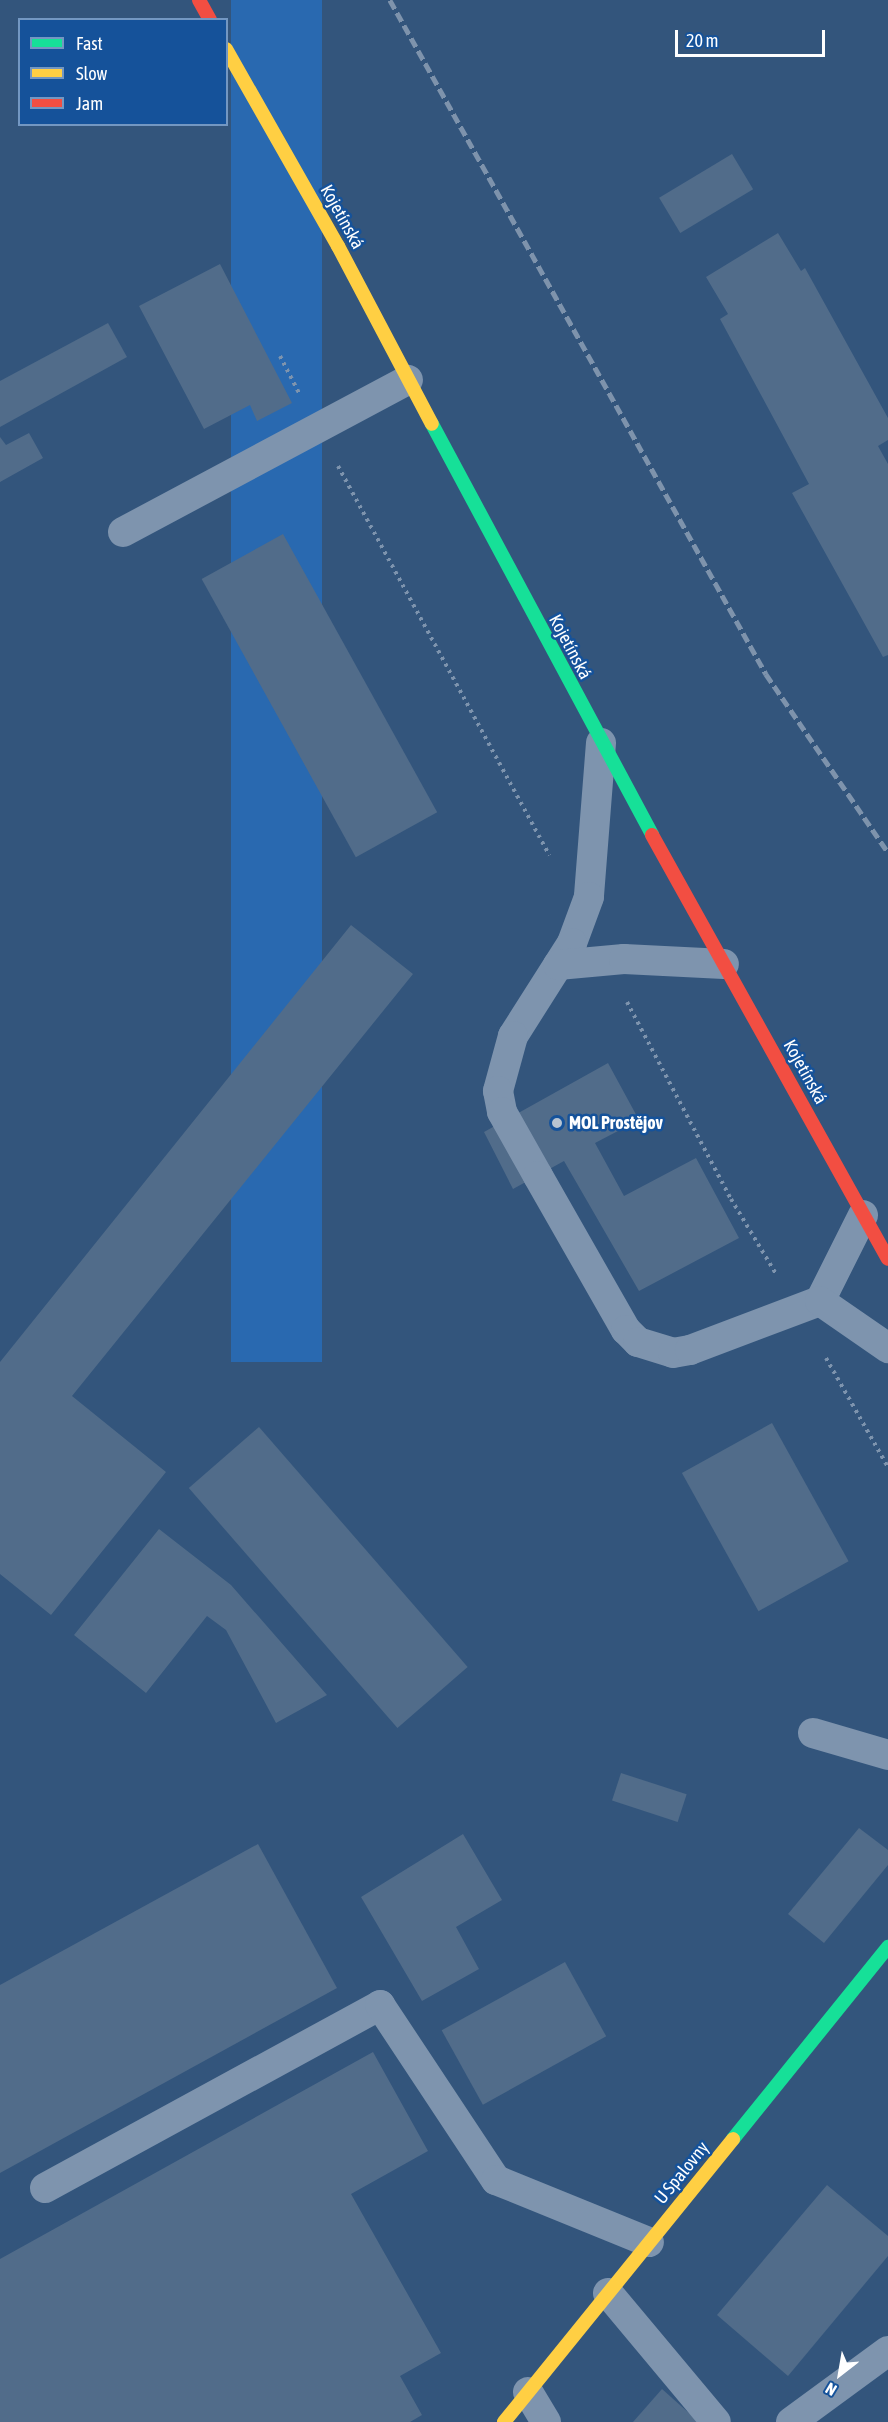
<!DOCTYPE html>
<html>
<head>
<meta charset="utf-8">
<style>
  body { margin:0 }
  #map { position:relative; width:888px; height:2422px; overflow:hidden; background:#33557c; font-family:"Asap Condensed",sans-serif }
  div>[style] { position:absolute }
  .green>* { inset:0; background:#2969b0; transform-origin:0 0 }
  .building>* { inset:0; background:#516c8a; transform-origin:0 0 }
  .path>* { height:4px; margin-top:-2px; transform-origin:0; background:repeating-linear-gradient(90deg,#7e94ae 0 3px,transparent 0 7.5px) }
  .lane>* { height:30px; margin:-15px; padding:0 15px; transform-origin:15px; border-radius:15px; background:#7e94ae }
  .fast>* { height:14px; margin:-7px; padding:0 7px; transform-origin:7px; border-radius:7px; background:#16e098 }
  .slow>* { height:14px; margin:-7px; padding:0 7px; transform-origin:7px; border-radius:7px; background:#ffcf43 }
  .jam>* { height:14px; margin:-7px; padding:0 7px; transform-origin:7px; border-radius:7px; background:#f24e42 }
  .rail>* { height:4.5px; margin-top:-2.25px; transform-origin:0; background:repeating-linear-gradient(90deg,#7e93ac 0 10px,transparent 0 14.5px) }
  .dots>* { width:16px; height:16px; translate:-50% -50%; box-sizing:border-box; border:3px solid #15529a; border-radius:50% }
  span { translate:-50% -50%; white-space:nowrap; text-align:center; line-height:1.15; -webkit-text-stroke:5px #15529a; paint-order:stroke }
  .street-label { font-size:18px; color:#fff }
  .poi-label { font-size:18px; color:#fff; font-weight:700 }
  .left { translate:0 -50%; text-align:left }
  .legend { position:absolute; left:18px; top:18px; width:210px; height:108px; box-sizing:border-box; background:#15529a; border:2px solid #7397c2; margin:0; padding:8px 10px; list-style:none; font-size:18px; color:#fff }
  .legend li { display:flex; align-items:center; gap:12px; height:30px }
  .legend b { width:30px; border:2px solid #7397c2 }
  .north { position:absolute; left:810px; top:2344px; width:60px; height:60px; -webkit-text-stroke:4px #15529a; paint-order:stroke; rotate:211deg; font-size:16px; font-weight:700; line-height:24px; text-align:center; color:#fff }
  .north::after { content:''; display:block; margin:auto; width:21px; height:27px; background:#fff; clip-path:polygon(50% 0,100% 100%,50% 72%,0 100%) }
  .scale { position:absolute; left:675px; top:30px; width:150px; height:27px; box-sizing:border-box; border:3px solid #fff; border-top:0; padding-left:8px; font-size:18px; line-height:21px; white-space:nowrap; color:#fff; -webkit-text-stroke:4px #15529a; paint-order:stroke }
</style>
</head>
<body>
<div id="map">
  <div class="green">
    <div style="left:231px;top:0;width:91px;height:1362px"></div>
  </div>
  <div class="building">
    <div style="left:732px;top:154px;width:41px;height:85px;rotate:59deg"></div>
    <div style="clip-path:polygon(778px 233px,801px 271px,805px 268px,888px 418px,888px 440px,878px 446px,888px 464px,888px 655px,883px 657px,792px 493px,809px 484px,720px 319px,728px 314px,706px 277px)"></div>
    <div style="clip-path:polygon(220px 264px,292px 403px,257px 421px,250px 405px,204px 429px,139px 306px)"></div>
    <div style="clip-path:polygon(108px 323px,127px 357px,0 427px,0 381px)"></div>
    <div style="clip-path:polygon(29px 433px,43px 458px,0 482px,0 437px,6px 445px)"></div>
    <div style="left:283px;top:534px;width:318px;height:93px;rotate:61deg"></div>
    <div style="clip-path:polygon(351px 925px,413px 974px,72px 1396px,166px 1472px,51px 1615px,0 1574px,0 1362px)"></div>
    <div style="clip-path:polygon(608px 1063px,639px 1120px,595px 1143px,624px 1196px,696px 1158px,739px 1238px,639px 1291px,564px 1161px,513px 1189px,484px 1132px)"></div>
    <div style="left:772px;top:1423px;width:158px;height:103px;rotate:61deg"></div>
    <div style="left:259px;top:1427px;width:318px;height:93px;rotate:49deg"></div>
    <div style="clip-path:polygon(159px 1529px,231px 1585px,327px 1695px,276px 1723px,226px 1630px,207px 1616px,146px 1693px,74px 1635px)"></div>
    <div style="left:621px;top:1773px;width:69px;height:29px;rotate:18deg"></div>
    <div style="clip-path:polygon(859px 1828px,888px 1850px,888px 1865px,824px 1943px,788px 1914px)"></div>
    <div style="clip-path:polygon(463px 1834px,502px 1900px,456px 1927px,479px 1969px,422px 2001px,361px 1897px)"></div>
    <div style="clip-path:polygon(258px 1844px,337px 1988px,0 2173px,0 1985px)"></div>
    <div style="left:565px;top:1962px;width:85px;height:141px;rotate:61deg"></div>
    <div style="clip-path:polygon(373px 2052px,428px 2151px,351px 2194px,441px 2353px,400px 2376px,422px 2415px,410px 2422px,0 2422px,0 2259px)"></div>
    <div style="clip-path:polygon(827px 2185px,888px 2236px,888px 2256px,788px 2376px,717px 2315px)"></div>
    <div style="clip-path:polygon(662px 2389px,699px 2422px,633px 2422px)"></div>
  </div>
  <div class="path">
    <div style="left:280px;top:356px;width:42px;rotate:62.8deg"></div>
    <div style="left:338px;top:466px;width:443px;rotate:61.5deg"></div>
    <div style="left:627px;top:1002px;width:223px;rotate:62.2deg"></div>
    <div style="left:731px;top:1199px;width:87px;rotate:59deg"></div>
    <div style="left:826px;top:1358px;width:125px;rotate:60.4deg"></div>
  </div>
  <div class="lane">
    <div style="left:123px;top:532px;width:323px;rotate:-28.1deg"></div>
    <div style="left:601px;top:743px;width:154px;rotate:94.5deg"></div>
    <div style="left:589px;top:897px;width:49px;rotate:110.3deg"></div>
    <div style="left:572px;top:943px;width:110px;rotate:122.4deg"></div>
    <div style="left:513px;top:1036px;width:57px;rotate:105.3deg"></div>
    <div style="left:498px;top:1091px;width:21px;rotate:79deg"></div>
    <div style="left:502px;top:1112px;width:73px;rotate:60.6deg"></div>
    <div style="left:538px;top:1176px;width:177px;rotate:60.3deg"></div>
    <div style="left:626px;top:1330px;width:17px;rotate:45deg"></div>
    <div style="left:638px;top:1342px;width:37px;rotate:17deg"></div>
    <div style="left:673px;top:1353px;width:17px;rotate:-10deg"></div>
    <div style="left:690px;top:1350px;width:139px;rotate:-20.7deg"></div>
    <div style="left:820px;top:1301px;width:96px;rotate:-63.4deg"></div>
    <div style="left:558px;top:965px;width:66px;rotate:-5.2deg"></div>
    <div style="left:624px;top:959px;width:100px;rotate:2.9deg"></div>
    <div style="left:820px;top:1301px;width:83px;rotate:34.7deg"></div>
    <div style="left:813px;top:1733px;width:78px;rotate:16.3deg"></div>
    <div style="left:45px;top:2188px;width:382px;rotate:-28.6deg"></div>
    <div style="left:380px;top:2005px;width:210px;rotate:56.5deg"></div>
    <div style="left:496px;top:2180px;width:165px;rotate:22.1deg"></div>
    <div style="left:608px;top:2293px;width:168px;rotate:50.1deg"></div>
    <div style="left:528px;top:2392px;width:35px;rotate:59deg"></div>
    <div style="left:791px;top:2422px;width:120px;rotate:-36.2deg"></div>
  </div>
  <div class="fast">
    <div style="left:432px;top:424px;width:466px;rotate:61.8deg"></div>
    <div style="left:733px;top:2139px;width:247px;rotate:-51.1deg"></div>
  </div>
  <div class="slow">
    <div style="left:226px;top:49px;width:227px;rotate:60.4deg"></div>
    <div style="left:338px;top:246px;width:201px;rotate:62.2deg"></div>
    <div style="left:504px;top:2422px;width:364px;rotate:-51deg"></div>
  </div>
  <div class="jam">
    <div style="left:199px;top:0;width:23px;rotate:61deg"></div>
    <div style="left:652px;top:835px;width:485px;rotate:60.9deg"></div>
  </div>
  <div class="rail">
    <div style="left:390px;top:0;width:772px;rotate:60.84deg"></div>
    <div style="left:766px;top:674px;width:216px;rotate:55.6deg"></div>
  </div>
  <div class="dots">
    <div style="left:557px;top:1123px;background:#b8c4d1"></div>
  </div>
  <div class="street-label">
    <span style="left:342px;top:217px;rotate:61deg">Kojetínská</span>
    <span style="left:570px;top:647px;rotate:62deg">Kojetínská</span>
    <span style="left:805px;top:1072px;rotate:61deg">Kojetínská</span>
    <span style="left:682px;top:2173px;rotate:-51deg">U Spalovny</span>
  </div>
  <div class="poi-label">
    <span class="left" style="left:569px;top:1123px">MOL Prostějov</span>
  </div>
  <ul class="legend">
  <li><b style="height:8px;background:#16e098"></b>Fast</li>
  <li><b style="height:8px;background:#ffcf43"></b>Slow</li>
  <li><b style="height:8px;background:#f24e42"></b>Jam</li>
  </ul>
  <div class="north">N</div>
  <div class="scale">20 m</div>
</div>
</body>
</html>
